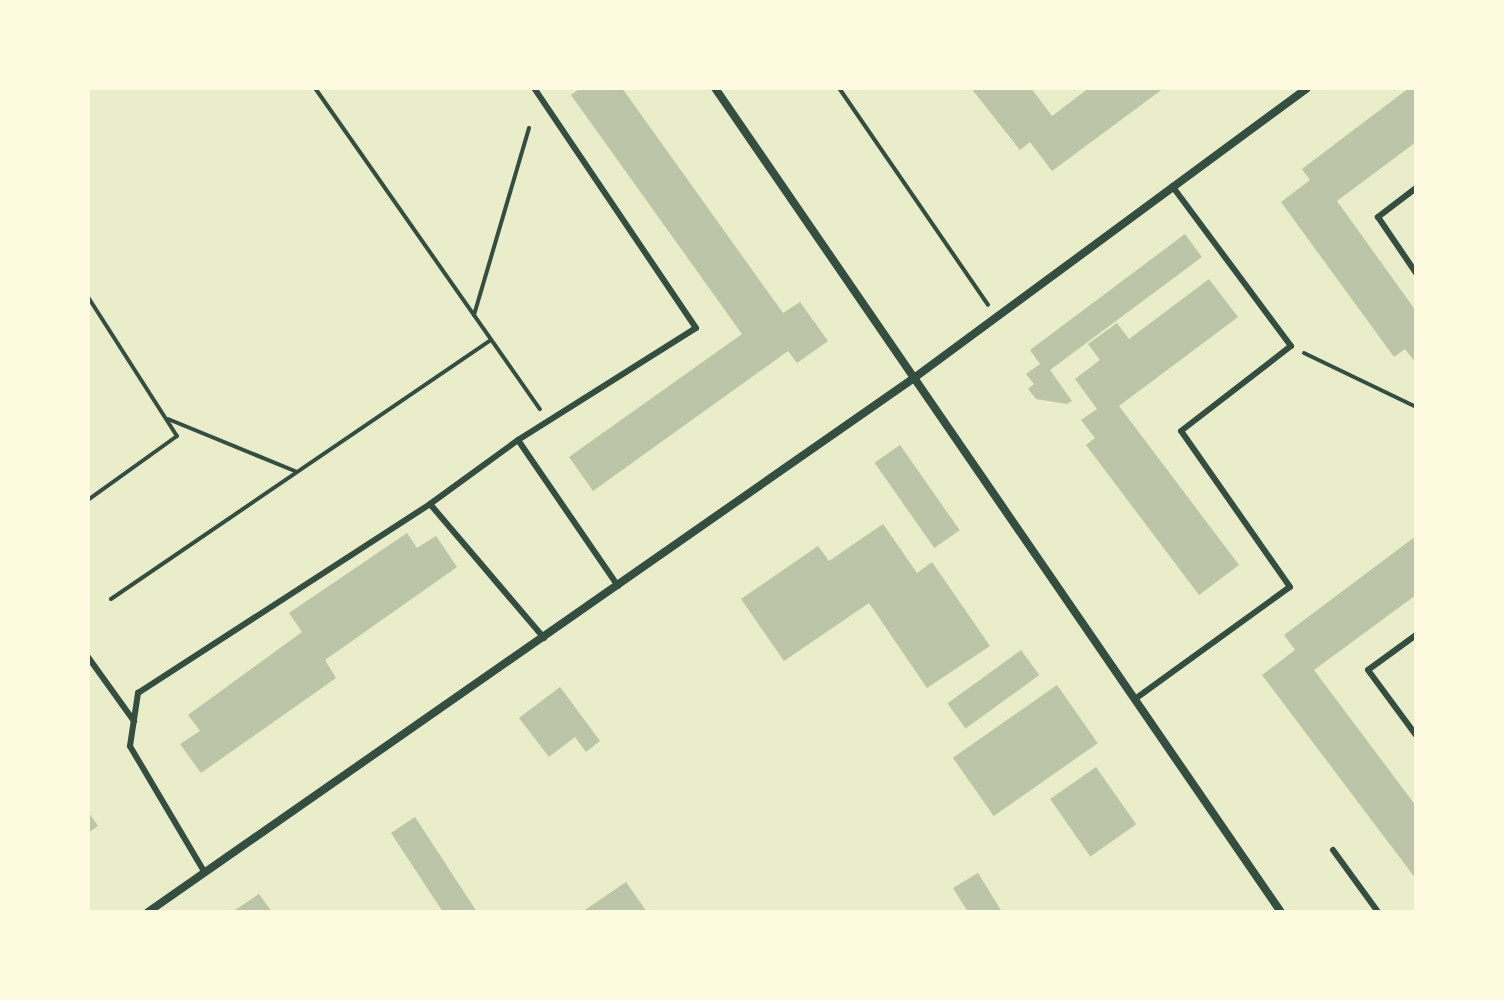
<!DOCTYPE html>
<html>
<head>
<meta charset="utf-8">
<style>
  body { margin:0 }
  #map { position:relative; width:1504px; height:1000px; overflow:hidden; background:#e9edc9; font-family:"Noto Serif",serif }
  div>[style] { position:absolute }
  .building>* { inset:0; background:#bcc5a7; transform-origin:0 0 }
  .path>* { height:4px; margin:-2px; padding:0 2px; transform-origin:2px; border-radius:2px; background:#344e41 }
  .service>* { height:6px; margin:-3px; padding:0 3px; transform-origin:3px; border-radius:3px; background:#344e41 }
  .minor>* { height:8px; margin:-4px; padding:0 4px; transform-origin:4px; border-radius:4px; background:#344e41 }
  span { translate:-50% -50%; white-space:nowrap; text-align:center; line-height:1.15; -webkit-text-stroke:8px #fefae0; paint-order:stroke }
  .frame { position:absolute; inset:0; border:90px solid #fefae0; pointer-events:none }
</style>
</head>
<body>
<div id="map">
  <div class="building">
    <div style="clip-path:polygon(580px 88px,622px 88px,783px 313px,800px 302px,828px 341px,797px 363px,788px 351px,593px 491px,569px 457px,742px 334px,571px 95px)"></div>
    <div style="clip-path:polygon(971px 88px,1031px 88px,1052px 116px,1089px 88px,1164px 88px,1052px 171px,1030px 142px,1020px 150px)"></div>
    <div style="clip-path:polygon(1409px 88px,1416px 88px,1416px 142px,1337px 201px,1416px 311px,1416px 363px,1405px 349px,1394px 357px,1281px 202px,1310px 180px,1302px 169px)"></div>
    <div style="clip-path:polygon(1185px 234px,1202px 257px,1050px 370px,1072px 401px,1067px 404px,1036px 399px,1028px 389px,1034px 384px,1026px 374px,1040px 364px,1030px 350px)"></div>
    <div style="clip-path:polygon(1209px 279px,1238px 317px,1119px 406px,1239px 565px,1199px 595px,1086px 445px,1095px 438px,1081px 420px,1097px 409px,1075px 379px,1100px 360px,1088px 344px,1117px 323px,1129px 339px)"></div>
    <div style="left:900px;top:445px;width:104px;height:31px;rotate:55deg"></div>
    <div style="clip-path:polygon(883px 524px,917px 573px,932px 562px,990px 646px,927px 688px,869px 603px,784px 661px,741px 599px,818px 546px,829px 561px)"></div>
    <div style="clip-path:polygon(407px 533px,417px 548px,436px 536px,457px 567px,325px 660px,336px 678px,201px 773px,180px 744px,200px 731px,188px 715px,302px 632px,289px 613px)"></div>
    <div style="clip-path:polygon(1416px 536px,1416px 595px,1314px 670px,1416px 806px,1416px 879px,1262px 675px,1295px 650px,1284px 635px)"></div>
    <div style="left:1021px;top:650px;width:31px;height:91px;rotate:54deg"></div>
    <div style="left:1057px;top:685px;width:71px;height:127px;rotate:55deg"></div>
    <div style="clip-path:polygon(560px 687px,600px 741px,586px 752px,575px 737px,549px 757px,519px 718px)"></div>
    <div style="left:1096px;top:767px;width:70px;height:56px;rotate:55deg"></div>
    <div style="clip-path:polygon(88px 812px,98px 826px,88px 833px)"></div>
    <div style="clip-path:polygon(415px 817px,477px 912px,443px 912px,391px 833px)"></div>
    <div style="clip-path:polygon(978px 873px,1002px 912px,968px 912px,953px 888px)"></div>
    <div style="clip-path:polygon(626px 882px,647px 912px,582px 912px)"></div>
    <div style="clip-path:polygon(259px 894px,272px 912px,232px 912px)"></div>
  </div>
  <div class="path">
    <div style="left:315px;top:88px;width:392px;rotate:55deg"></div>
    <div style="left:839px;top:88px;width:263px;rotate:55.5deg"></div>
    <div style="left:88px;top:297px;width:165px;rotate:57.4deg"></div>
    <div style="left:177px;top:436px;width:110px;rotate:144.3deg"></div>
    <div style="left:474px;top:315px;width:195px;rotate:-73.6deg"></div>
    <div style="left:1304px;top:353px;width:124px;rotate:25.7deg"></div>
    <div style="left:168px;top:419px;width:139px;rotate:22.3deg"></div>
    <div style="left:111px;top:599px;width:460px;rotate:-34.3deg"></div>
  </div>
  <div class="service">
    <div style="left:1416px;top:188px;width:48px;rotate:142.7deg"></div>
    <div style="left:1378px;top:217px;width:68px;rotate:55.8deg"></div>
    <div style="left:518px;top:440px;width:210px;rotate:-32.2deg"></div>
    <div style="left:696px;top:328px;width:290px;rotate:-124deg"></div>
    <div style="left:430px;top:504px;width:109px;rotate:-36deg"></div>
    <div style="left:518px;top:440px;width:177px;rotate:55.6deg"></div>
    <div style="left:1416px;top:635px;width:59px;rotate:143.9deg"></div>
    <div style="left:1368px;top:670px;width:81px;rotate:53.6deg"></div>
    <div style="left:88px;top:657px;width:79px;rotate:54.3deg"></div>
    <div style="left:1135px;top:699px;width:191px;rotate:-35.9deg"></div>
    <div style="left:1290px;top:587px;width:190px;rotate:-124.9deg"></div>
    <div style="left:1181px;top:431px;width:139px;rotate:-37.7deg"></div>
    <div style="left:1291px;top:346px;width:199px;rotate:-126.6deg"></div>
    <div style="left:1333px;top:850px;width:77px;rotate:54deg"></div>
    <div style="left:205px;top:873px;width:147px;rotate:-120.6deg"></div>
    <div style="left:130px;top:746px;width:54px;rotate:-81.4deg"></div>
    <div style="left:138px;top:693px;width:348px;rotate:-32.9deg"></div>
    <div style="left:430px;top:504px;width:176px;rotate:49.6deg"></div>
  </div>
  <div class="minor">
    <div style="left:715px;top:88px;width:1000px;rotate:55.52deg"></div>
    <div style="left:148px;top:912px;width:934px;rotate:-34.88deg"></div>
    <div style="left:914px;top:378px;width:488px;rotate:-36.4deg"></div>
  </div>
  <div class="frame"></div>
</div>
</body>
</html>
